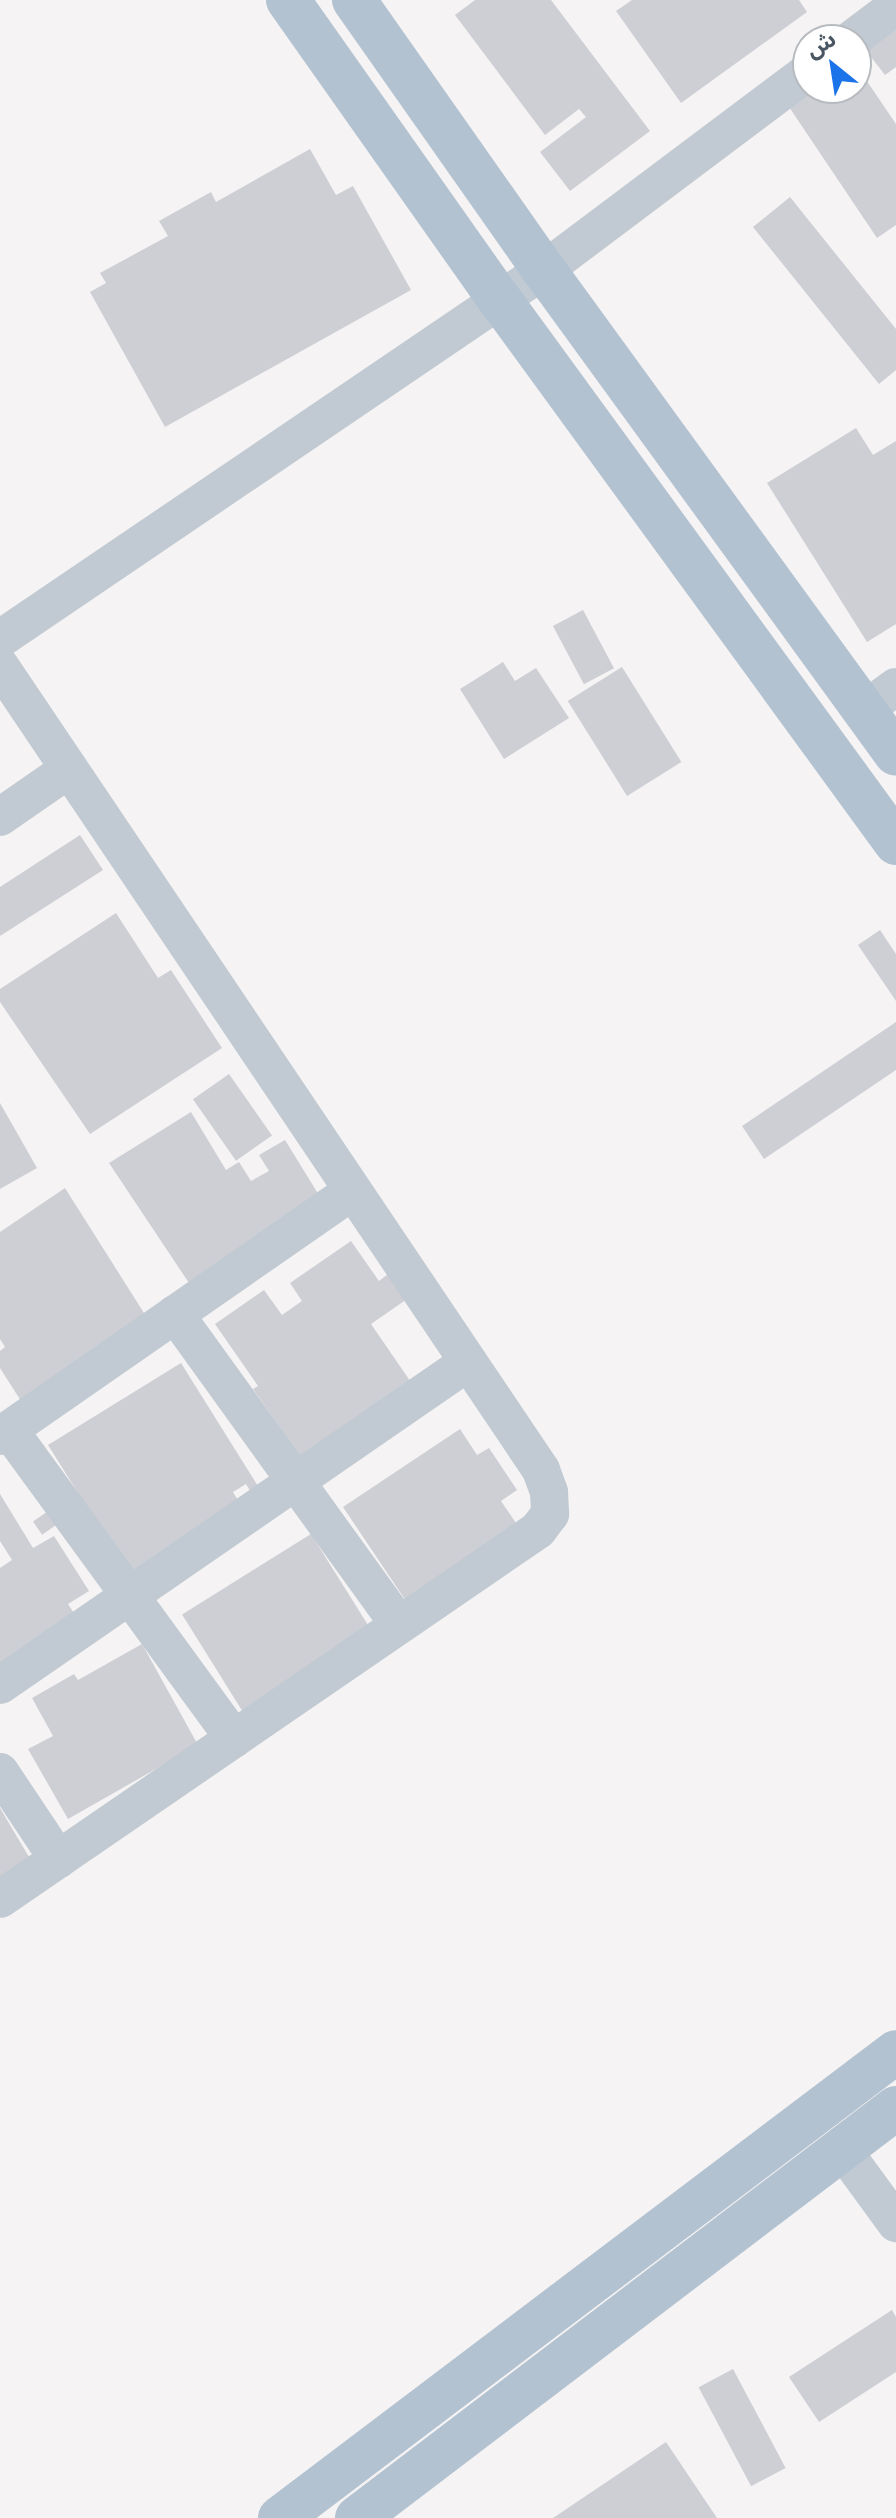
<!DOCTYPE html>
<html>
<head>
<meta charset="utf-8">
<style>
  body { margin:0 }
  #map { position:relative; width:896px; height:2518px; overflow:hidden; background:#f5f3f3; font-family:"Source Sans 3","Noto Sans Arabic",sans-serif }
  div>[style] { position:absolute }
  .building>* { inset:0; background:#cdcfd5; transform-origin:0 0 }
  .minor>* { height:38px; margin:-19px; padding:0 19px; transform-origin:19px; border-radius:19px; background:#c1cad2 }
  .major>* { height:44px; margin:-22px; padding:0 22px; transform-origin:22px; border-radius:22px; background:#b3c2d1 }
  span { translate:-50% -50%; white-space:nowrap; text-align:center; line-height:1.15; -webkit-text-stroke:6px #fff; paint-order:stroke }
  .north { position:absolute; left:792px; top:24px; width:80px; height:80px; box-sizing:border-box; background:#fff; border:2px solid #b7bbc0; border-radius:50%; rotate:330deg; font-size:22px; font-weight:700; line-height:32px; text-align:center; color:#4a5661 }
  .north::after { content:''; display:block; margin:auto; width:28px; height:36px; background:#1a73e8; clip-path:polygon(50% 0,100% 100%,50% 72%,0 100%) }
</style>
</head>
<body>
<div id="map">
  <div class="building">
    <div style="clip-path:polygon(475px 0,551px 0,650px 131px,570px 191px,540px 152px,586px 117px,579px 109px,545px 135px,455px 15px)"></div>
    <div style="clip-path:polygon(632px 0,799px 0,807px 12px,681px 103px,616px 11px)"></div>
    <div style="clip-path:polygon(896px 17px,896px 67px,885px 75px,861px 44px)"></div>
    <div style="clip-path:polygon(856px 65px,896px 124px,896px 225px,877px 238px,781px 95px,808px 88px,856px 88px)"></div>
    <div style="clip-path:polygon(310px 149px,336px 195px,353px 186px,411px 290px,165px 427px,90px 292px,106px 283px,100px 273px,168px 236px,159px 221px,211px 192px,216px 202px)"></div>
    <div style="clip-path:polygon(790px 197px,896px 329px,896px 370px,879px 384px,753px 227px)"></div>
    <div style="clip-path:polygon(856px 428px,873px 455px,896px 441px,896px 624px,867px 642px,767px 483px)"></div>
    <div style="left:583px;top:610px;width:66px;height:34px;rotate:62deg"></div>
    <div style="clip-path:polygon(503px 662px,515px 681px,536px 668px,569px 718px,504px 759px,460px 689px)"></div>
    <div style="left:622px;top:667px;width:112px;height:64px;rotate:58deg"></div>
    <div style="clip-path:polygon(80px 835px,103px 870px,0 936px,0 887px)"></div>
    <div style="clip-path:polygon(116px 913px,158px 978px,171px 970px,222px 1048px,90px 1134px,0 1002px,0 989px)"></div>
    <div style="clip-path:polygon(880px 930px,896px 954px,896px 1001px,858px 945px)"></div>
    <div style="clip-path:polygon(896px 1022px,896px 1070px,764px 1159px,742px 1126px)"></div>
    <div style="left:229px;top:1074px;width:75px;height:44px;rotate:55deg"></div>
    <div style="clip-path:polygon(0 1103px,37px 1168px,0 1189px)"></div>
    <div style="clip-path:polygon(191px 1112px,226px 1170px,239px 1162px,251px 1181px,269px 1171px,259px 1155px,285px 1140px,330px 1213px,197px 1295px,109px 1163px)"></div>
    <div style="clip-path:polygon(65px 1188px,156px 1332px,28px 1412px,0 1368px,0 1351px,5px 1347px,0 1339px,0 1232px)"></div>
    <div style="clip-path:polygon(351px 1241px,379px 1281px,392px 1271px,410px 1297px,371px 1324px,417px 1391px,308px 1467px,253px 1389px,258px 1386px,215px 1324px,264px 1290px,282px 1315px,302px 1301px,290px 1283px)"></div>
    <div style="clip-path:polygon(181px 1363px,266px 1499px,258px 1504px,246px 1484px,233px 1492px,248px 1517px,137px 1587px,48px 1445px)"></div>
    <div style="clip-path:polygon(460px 1429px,477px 1455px,489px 1448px,517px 1490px,501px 1501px,518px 1526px,406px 1601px,343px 1507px)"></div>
    <div style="clip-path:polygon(0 1494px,33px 1548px,54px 1536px,89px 1591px,68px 1604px,83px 1627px,0 1679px,0 1568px,12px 1560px,0 1541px)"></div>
    <div style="left:51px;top:1509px;width:16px;height:22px;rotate:55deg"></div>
    <div style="left:311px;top:1534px;width:116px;height:152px;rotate:58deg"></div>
    <div style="clip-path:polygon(142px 1644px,198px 1745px,68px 1819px,28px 1749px,53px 1736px,32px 1698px,74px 1674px,78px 1680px)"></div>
    <div style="clip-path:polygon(0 1808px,29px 1857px,0 1877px)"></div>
    <div style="clip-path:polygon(892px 2310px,896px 2317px,896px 2372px,819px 2422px,789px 2377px)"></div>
    <div style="left:733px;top:2369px;width:112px;height:39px;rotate:62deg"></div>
    <div style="clip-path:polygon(666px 2442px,717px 2518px,553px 2518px)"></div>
  </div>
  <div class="minor">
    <div style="left:851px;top:40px;width:56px;rotate:-37.1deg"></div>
    <div style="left:0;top:639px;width:657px;rotate:-34.15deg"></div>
    <div style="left:544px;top:270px;width:330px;rotate:-36.9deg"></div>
    <div style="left:0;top:666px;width:969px;rotate:56.06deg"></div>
    <div style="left:541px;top:1470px;width:23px;rotate:70deg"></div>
    <div style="left:549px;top:1492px;width:22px;rotate:87deg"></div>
    <div style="left:550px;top:1514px;width:20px;rotate:127deg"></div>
    <div style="left:538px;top:1530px;width:652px;rotate:145.55deg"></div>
    <div style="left:864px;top:710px;width:39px;rotate:-36deg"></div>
    <div style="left:0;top:817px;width:84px;rotate:-34.8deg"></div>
    <div style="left:175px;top:1314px;width:383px;rotate:54.2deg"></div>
    <div style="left:9px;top:1430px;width:382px;rotate:53.9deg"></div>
    <div style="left:0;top:1436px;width:429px;rotate:-34.8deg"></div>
    <div style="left:0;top:1685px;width:567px;rotate:-34.59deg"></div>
    <div style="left:0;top:1772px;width:105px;rotate:56.3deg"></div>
    <div style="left:842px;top:2149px;width:92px;rotate:53.9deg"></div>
  </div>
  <div class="major">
    <div style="left:288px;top:0;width:367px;rotate:54.8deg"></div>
    <div style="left:500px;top:300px;width:672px;rotate:53.9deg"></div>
    <div style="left:354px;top:0;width:330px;rotate:54.9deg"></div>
    <div style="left:544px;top:270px;width:598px;rotate:53.97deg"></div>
    <div style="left:280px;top:2518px;width:772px;rotate:-37.11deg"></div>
    <div style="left:357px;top:2518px;width:677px;rotate:-37.26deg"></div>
  </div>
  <div class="north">ش</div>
</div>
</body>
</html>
